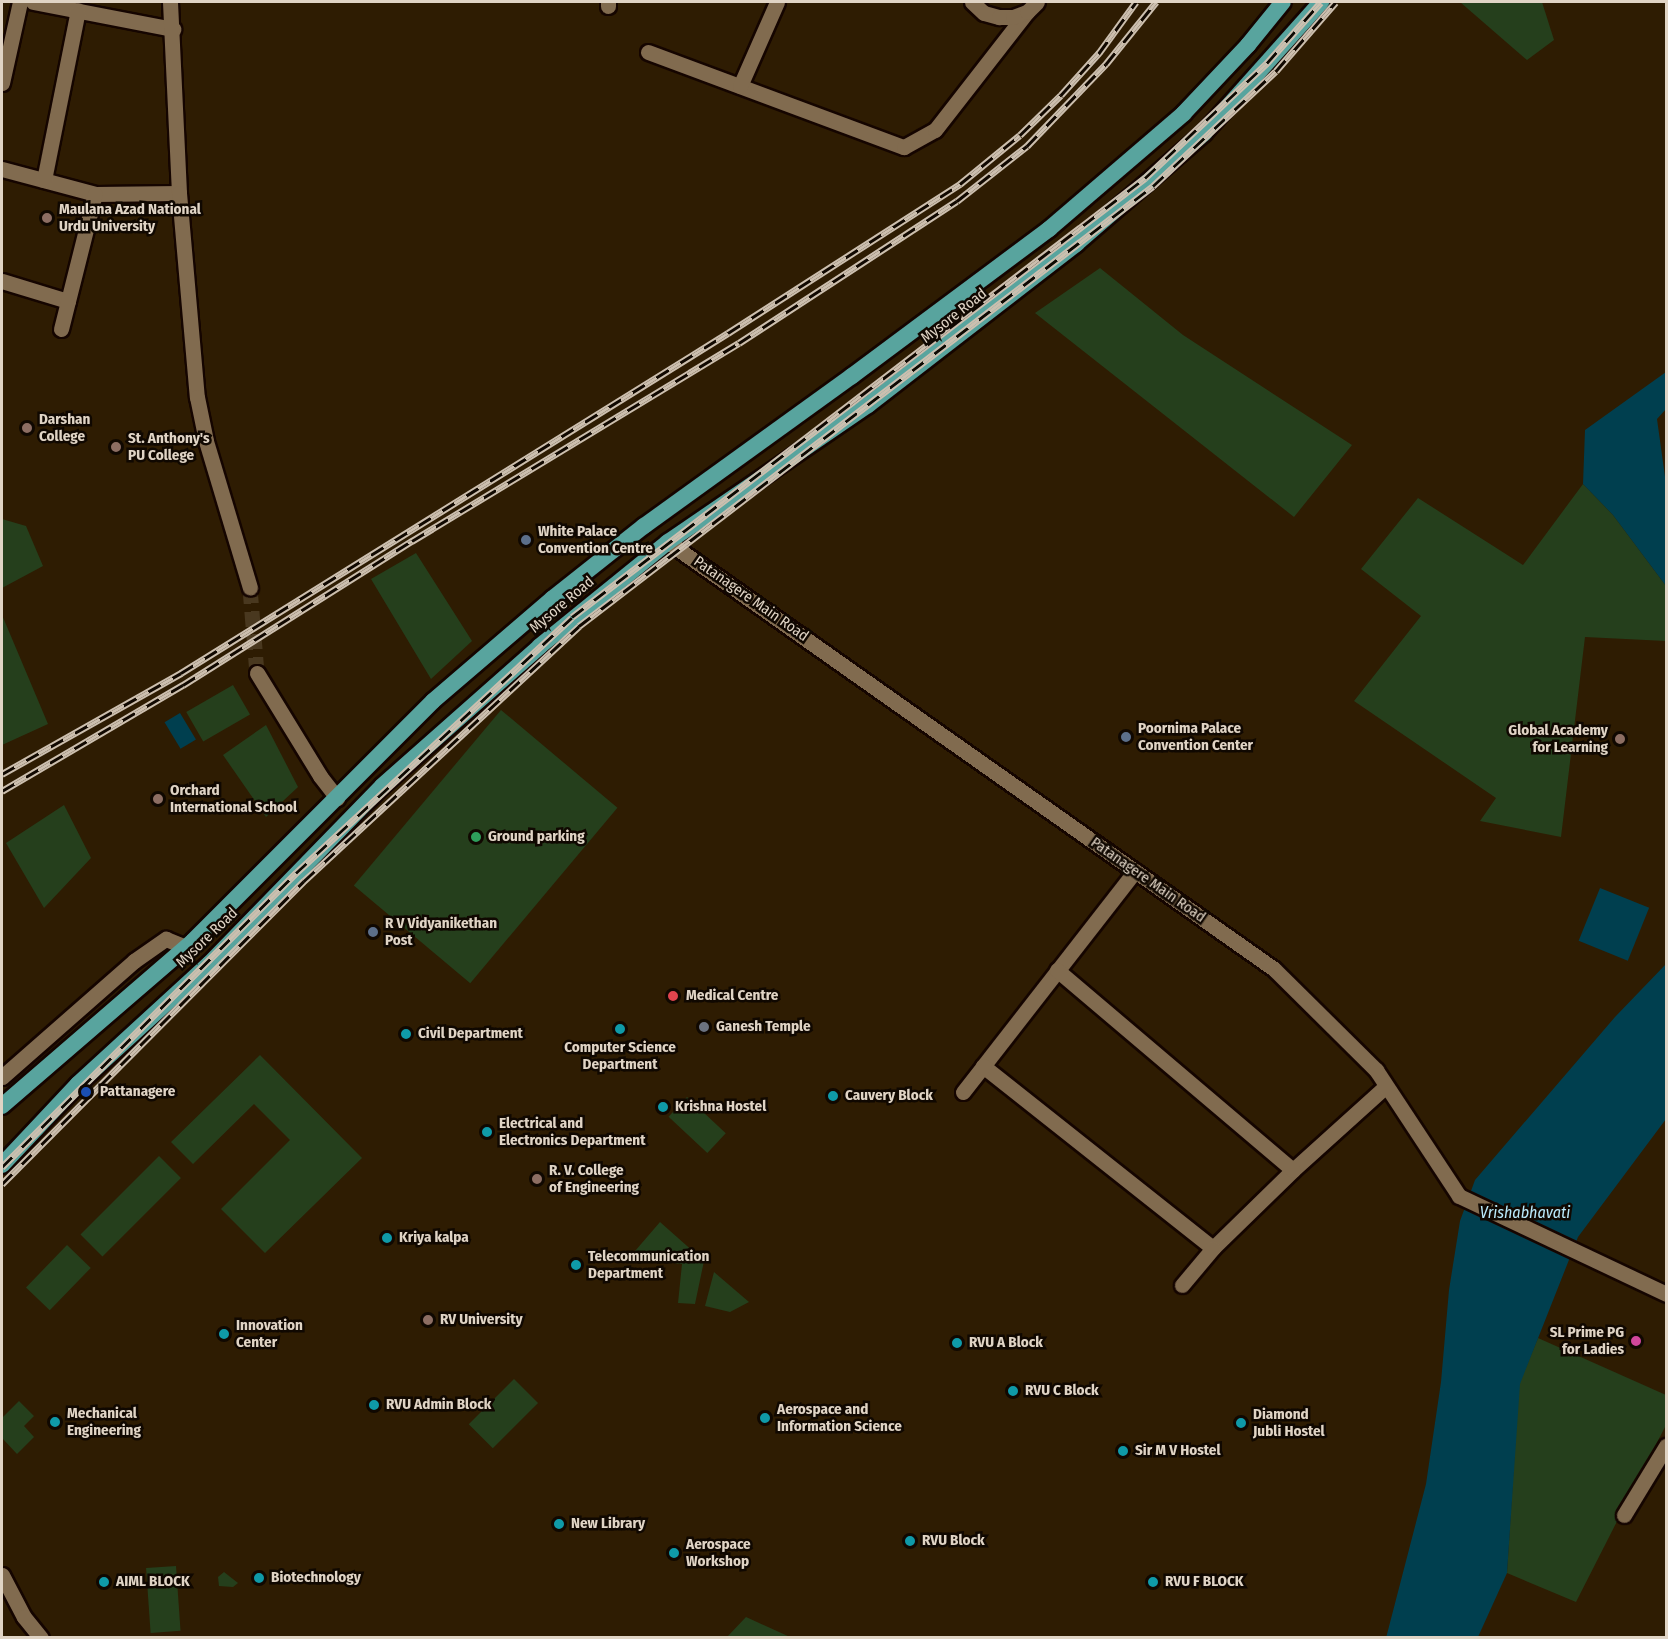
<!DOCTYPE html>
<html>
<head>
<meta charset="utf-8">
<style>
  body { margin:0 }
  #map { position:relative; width:1668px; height:1639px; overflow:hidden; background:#2e1c02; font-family:"Fira Sans Condensed",sans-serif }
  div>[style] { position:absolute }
  .green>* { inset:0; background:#253f1c; transform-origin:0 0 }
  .water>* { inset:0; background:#003f4f; transform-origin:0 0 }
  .tertiary-tunnel>* { height:15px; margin-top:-7.5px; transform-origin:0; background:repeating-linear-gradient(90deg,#49381f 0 15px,transparent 0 23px) }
  .roads { filter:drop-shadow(2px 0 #150500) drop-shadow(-2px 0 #150500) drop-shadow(0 2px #150500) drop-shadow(0 -2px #150500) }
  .minor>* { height:15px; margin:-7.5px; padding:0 7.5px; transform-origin:7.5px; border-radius:7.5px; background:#816b4f }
  .tertiary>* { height:15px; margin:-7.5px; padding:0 7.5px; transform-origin:7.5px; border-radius:7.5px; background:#816b4f }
  .trunk>* { height:16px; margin:-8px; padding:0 8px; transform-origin:8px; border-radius:8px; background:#58a49e }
  .rail>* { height:7px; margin-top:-3.5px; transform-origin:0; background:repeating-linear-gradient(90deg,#100801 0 14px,#ccbfaf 0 28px); box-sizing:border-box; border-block:2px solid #ccbfaf }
  .dots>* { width:16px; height:16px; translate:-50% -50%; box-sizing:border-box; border:3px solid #100801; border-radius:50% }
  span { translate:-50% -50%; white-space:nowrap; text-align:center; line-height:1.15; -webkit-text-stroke:5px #100801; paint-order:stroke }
  .poi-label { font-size:15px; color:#e0d4c5; font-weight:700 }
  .left { translate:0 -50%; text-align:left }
  .right { translate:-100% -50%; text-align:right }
  .street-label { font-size:15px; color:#e0d4c5 }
  .water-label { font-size:16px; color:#baeafb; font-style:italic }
  .frame { position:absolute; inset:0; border:3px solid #e0d4c5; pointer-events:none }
</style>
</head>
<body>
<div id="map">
  <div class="green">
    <div style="clip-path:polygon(1460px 2px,1542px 2px,1554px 40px,1527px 60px)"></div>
    <div style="clip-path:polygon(1100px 268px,1183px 335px,1352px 445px,1294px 517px,1035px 313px)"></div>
    <div style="clip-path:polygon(1583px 484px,1613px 515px,1666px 586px,1666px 641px,1585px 637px,1561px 837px,1480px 821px,1496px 798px,1354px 701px,1421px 616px,1361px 569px,1418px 498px,1523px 565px)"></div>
    <div style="clip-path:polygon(2px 519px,26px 526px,43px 566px,2px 588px)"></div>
    <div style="clip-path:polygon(416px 553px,472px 641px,431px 679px,371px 579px)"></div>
    <div style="clip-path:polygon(2px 615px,48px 724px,2px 745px)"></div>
    <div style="left:233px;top:685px;width:34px;height:54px;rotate:60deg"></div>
    <div style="left:501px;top:710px;width:152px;height:229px;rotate:40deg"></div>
    <div style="clip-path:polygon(266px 725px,298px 787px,266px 817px,223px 755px)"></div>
    <div style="clip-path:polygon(64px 805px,91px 858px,44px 908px,6px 843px)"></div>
    <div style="clip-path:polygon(260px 1055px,362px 1158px,265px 1253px,221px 1209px,290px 1140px,254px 1104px,193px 1164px,171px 1142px)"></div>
    <div style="left:687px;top:1097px;width:53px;height:27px;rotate:43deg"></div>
    <div style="left:159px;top:1156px;width:31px;height:111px;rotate:45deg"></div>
    <div style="clip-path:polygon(660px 1222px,704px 1261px,695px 1304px,678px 1303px,682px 1264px,629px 1258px)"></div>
    <div style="left:67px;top:1245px;width:33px;height:59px;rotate:44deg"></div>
    <div style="clip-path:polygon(714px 1272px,749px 1302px,730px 1312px,705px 1306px)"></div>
    <div style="clip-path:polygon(1538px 1338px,1666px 1395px,1666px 1425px,1576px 1602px,1507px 1573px,1519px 1384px)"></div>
    <div style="left:514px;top:1379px;width:34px;height:64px;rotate:45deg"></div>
    <div style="clip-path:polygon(19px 1401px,34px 1416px,24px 1426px,34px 1437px,17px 1454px,2px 1438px,2px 1418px)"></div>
    <div style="left:176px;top:1566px;width:65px;height:30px;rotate:86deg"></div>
    <div style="clip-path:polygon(224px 1572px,238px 1583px,233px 1587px,219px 1586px,218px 1577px)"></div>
    <div style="clip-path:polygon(746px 1617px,790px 1637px,727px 1637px)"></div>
  </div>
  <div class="water">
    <div style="clip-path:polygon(1666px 372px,1666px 409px,1657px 419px,1666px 484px,1666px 586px,1613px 515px,1583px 484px,1585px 430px)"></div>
    <div style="left:180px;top:713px;width:31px;height:18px;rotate:59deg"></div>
    <div style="left:1600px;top:888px;width:53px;height:57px;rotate:22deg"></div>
    <div style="clip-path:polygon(1666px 964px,1666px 1119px,1578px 1237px,1520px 1384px,1507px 1573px,1478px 1637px,1386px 1638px,1426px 1484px,1441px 1382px,1449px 1290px,1460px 1221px,1475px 1180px,1615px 1017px)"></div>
  </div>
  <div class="tertiary-tunnel">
    <div style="left:250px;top:588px;width:85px;rotate:85.3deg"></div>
  </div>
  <div class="roads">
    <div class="minor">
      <div style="left:33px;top:2px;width:143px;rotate:10.9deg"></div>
      <div style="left:608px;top:6px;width:4px;rotate:-90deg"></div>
      <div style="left:648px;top:52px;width:273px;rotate:20.4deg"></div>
      <div style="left:904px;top:147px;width:35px;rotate:-29deg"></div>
      <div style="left:935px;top:130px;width:150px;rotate:-52.1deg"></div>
      <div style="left:2px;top:83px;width:83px;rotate:-77.5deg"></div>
      <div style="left:740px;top:86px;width:92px;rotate:-66.2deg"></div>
      <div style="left:2px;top:169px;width:96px;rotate:15deg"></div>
      <div style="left:95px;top:194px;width:84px;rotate:-0.7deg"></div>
      <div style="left:44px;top:180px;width:173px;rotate:-78.7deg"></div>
      <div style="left:2px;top:281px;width:69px;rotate:16.9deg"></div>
      <div style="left:61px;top:329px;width:139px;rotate:-75.9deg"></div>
      <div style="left:1135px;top:871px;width:247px;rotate:127.9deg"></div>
      <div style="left:983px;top:1066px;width:293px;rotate:38.4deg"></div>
      <div style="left:1213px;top:1248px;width:112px;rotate:-44.3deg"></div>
      <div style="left:1293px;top:1170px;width:125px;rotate:-42.1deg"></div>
      <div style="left:1057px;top:970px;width:309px;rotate:40.3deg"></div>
      <div style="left:2px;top:1077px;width:176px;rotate:-41.3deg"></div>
      <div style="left:134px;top:961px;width:39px;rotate:-35deg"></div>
      <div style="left:166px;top:939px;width:22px;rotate:22deg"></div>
      <div style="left:963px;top:1092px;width:33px;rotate:-52deg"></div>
      <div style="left:1182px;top:1285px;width:48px;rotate:-50deg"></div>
      <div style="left:1624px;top:1515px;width:81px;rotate:-58.7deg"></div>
    </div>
    <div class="tertiary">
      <div style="left:170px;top:2px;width:191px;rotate:87.3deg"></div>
      <div style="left:179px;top:193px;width:205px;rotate:85deg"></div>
      <div style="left:197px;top:397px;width:45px;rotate:78.4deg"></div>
      <div style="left:206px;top:441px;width:153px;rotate:73.3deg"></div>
      <div style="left:972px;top:2px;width:16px;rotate:43deg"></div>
      <div style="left:984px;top:13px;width:16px;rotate:15deg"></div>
      <div style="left:999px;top:17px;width:14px"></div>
      <div style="left:1013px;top:17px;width:15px;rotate:-20deg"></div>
      <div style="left:1027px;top:12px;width:14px;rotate:-45deg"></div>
      <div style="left:668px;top:542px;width:741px;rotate:35.17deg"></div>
      <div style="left:1274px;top:969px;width:144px;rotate:44.7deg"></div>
      <div style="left:1376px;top:1070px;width:151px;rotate:56.6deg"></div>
      <div style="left:1459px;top:1196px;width:229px;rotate:25.3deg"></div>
      <div style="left:257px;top:673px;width:121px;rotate:58.5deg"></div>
      <div style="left:320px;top:776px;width:28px;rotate:52deg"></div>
      <div style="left:2px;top:1575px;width:47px;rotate:62.4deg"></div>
      <div style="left:24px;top:1617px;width:27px;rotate:51deg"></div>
    </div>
    <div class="trunk">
      <div style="left:2px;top:1106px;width:252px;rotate:-40.8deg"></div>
      <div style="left:193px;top:941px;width:339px;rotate:-45deg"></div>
      <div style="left:433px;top:701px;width:158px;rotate:-40.6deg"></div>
      <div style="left:553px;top:598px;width:116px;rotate:-38.4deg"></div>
      <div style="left:644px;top:526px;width:256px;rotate:-35.8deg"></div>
      <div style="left:852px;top:376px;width:246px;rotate:-36.7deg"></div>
      <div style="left:1049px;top:229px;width:177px;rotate:-40.6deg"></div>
      <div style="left:1183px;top:114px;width:95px;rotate:-46.7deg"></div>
      <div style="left:1248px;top:45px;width:55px;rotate:-50.9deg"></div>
      <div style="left:2px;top:1165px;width:111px;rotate:-46.8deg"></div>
      <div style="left:78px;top:1084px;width:178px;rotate:-42.5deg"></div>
      <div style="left:209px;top:964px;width:248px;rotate:-45.8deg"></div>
      <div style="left:382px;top:786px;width:211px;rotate:-41.5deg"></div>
      <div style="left:540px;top:646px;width:165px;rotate:-39.1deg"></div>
      <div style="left:668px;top:542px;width:242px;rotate:-34.4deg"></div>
      <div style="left:868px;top:405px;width:263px;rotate:-37.7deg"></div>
      <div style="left:1076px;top:244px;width:169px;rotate:-40.9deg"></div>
      <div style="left:1204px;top:133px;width:176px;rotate:-48.2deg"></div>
    </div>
  </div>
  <div class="rail">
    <div style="left:2px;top:774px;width:206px;rotate:-29.4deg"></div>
    <div style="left:181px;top:673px;width:644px;rotate:-31.86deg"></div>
    <div style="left:728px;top:333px;width:276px;rotate:-32.7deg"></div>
    <div style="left:960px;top:184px;width:77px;rotate:-39.2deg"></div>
    <div style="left:1020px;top:135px;width:57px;rotate:-44.3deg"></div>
    <div style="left:1061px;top:95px;width:57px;rotate:-47.9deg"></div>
    <div style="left:1099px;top:53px;width:63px;rotate:-54deg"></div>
    <div style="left:2px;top:791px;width:210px;rotate:-30.4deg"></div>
    <div style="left:183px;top:685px;width:271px;rotate:-32.2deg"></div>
    <div style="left:412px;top:541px;width:382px;rotate:-31.2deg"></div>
    <div style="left:739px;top:343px;width:260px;rotate:-33.1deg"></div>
    <div style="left:957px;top:201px;width:89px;rotate:-38.2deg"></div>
    <div style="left:1027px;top:146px;width:114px;rotate:-46.1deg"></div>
    <div style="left:1106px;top:64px;width:80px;rotate:-51.1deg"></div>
    <div style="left:2px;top:1167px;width:416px;rotate:-45deg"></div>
    <div style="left:296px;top:873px;width:376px;rotate:-42.8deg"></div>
    <div style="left:572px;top:617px;width:722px;rotate:-37.46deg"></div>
    <div style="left:1145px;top:178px;width:168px;rotate:-43.3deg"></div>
    <div style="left:1267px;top:63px;width:81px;rotate:-48.5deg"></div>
    <div style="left:2px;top:1184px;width:428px;rotate:-45.1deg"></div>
    <div style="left:304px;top:881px;width:375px;rotate:-42.8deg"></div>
    <div style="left:579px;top:626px;width:723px;rotate:-37.47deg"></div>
    <div style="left:1153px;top:186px;width:168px;rotate:-43.1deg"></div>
    <div style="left:1276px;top:71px;width:91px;rotate:-49deg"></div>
  </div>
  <div class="dots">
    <div style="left:47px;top:218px;background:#8d6e63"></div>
    <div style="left:27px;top:428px;background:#8d6e63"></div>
    <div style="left:116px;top:447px;background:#8d6e63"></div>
    <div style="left:526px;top:540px;background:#5c6f8a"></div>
    <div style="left:1126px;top:737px;background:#5c6f8a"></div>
    <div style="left:1620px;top:739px;background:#8d6e63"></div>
    <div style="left:158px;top:799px;background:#8d6e63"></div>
    <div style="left:476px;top:837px;background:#2e9e5b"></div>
    <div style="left:373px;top:932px;background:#5c6f8a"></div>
    <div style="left:673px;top:996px;background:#e0444e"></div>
    <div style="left:704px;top:1027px;background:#6b7280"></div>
    <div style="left:620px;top:1029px;background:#0f9aa8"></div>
    <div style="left:406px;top:1034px;background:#0f9aa8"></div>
    <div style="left:86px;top:1092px;background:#1a4fb4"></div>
    <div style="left:833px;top:1096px;background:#0f9aa8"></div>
    <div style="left:663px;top:1107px;background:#0f9aa8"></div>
    <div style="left:487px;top:1132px;background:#0f9aa8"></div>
    <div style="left:537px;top:1179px;background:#8d6e63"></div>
    <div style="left:387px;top:1238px;background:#0f9aa8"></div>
    <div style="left:576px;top:1265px;background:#0f9aa8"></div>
    <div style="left:428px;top:1320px;background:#8d6e63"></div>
    <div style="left:224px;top:1334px;background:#0f9aa8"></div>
    <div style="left:1636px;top:1341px;background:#d1479c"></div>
    <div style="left:957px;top:1343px;background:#0f9aa8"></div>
    <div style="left:1013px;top:1391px;background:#0f9aa8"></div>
    <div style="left:374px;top:1405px;background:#0f9aa8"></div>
    <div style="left:765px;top:1418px;background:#0f9aa8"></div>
    <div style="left:55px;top:1422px;background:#0f9aa8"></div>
    <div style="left:1241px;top:1423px;background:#0f9aa8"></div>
    <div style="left:1123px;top:1451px;background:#0f9aa8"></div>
    <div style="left:559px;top:1524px;background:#0f9aa8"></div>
    <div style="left:910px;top:1541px;background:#0f9aa8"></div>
    <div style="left:674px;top:1553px;background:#0f9aa8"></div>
    <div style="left:259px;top:1578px;background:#0f9aa8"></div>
    <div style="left:104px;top:1582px;background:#0f9aa8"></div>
    <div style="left:1153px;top:1582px;background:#0f9aa8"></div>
  </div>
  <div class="poi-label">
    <span class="left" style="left:59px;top:218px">Maulana Azad National<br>Urdu University</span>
    <span class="left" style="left:39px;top:428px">Darshan<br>College</span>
    <span class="left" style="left:128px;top:447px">St. Anthony's<br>PU College</span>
    <span class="left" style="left:538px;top:540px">White Palace<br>Convention Centre</span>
    <span class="left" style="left:1138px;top:737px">Poornima Palace<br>Convention Center</span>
    <span class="right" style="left:1608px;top:739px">Global Academy<br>for Learning</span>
    <span class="left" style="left:170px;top:799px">Orchard<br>International School</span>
    <span class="left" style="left:488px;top:837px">Ground parking</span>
    <span class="left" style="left:385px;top:932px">R V Vidyanikethan<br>Post</span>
    <span class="left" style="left:686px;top:996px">Medical Centre</span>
    <span class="left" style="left:716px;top:1027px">Ganesh Temple</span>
    <span class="left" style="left:418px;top:1034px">Civil Department</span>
    <span style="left:620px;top:1056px">Computer Science<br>Department</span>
    <span class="left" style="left:100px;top:1092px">Pattanagere</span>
    <span class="left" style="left:845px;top:1096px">Cauvery Block</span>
    <span class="left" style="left:675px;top:1107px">Krishna Hostel</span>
    <span class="left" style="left:499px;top:1132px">Electrical and<br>Electronics Department</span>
    <span class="left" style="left:549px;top:1179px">R. V. College<br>of Engineering</span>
    <span class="left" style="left:399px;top:1238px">Kriya kalpa</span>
    <span class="left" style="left:588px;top:1265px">Telecommunication<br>Department</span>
    <span class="left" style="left:440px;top:1320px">RV University</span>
    <span class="left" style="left:236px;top:1334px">Innovation<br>Center</span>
    <span class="right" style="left:1624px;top:1341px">SL Prime PG<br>for Ladies</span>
    <span class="left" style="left:969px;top:1343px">RVU A Block</span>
    <span class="left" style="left:1025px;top:1391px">RVU C Block</span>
    <span class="left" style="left:386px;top:1405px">RVU Admin Block</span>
    <span class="left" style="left:777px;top:1418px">Aerospace and<br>Information Science</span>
    <span class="left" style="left:67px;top:1422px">Mechanical<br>Engineering</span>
    <span class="left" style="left:1253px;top:1423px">Diamond<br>Jubli Hostel</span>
    <span class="left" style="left:1135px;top:1451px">Sir M V Hostel</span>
    <span class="left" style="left:571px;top:1524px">New Library</span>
    <span class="left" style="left:922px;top:1541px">RVU Block</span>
    <span class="left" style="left:686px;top:1553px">Aerospace<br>Workshop</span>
    <span class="left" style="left:271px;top:1578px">Biotechnology</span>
    <span class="left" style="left:116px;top:1582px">AIML BLOCK</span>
    <span class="left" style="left:1165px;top:1582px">RVU F BLOCK</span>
  </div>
  <div class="street-label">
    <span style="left:954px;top:316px;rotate:-38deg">Mysore Road</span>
    <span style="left:751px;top:599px;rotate:35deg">Patanagere Main Road</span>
    <span style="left:562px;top:605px;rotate:-40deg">Mysore Road</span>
    <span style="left:1148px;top:880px;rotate:35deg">Patanagere Main Road</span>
    <span style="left:207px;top:938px;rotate:-44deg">Mysore Road</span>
  </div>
  <div class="water-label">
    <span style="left:1525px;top:1213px">Vrishabhavati</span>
  </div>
  <div class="frame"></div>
</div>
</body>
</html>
